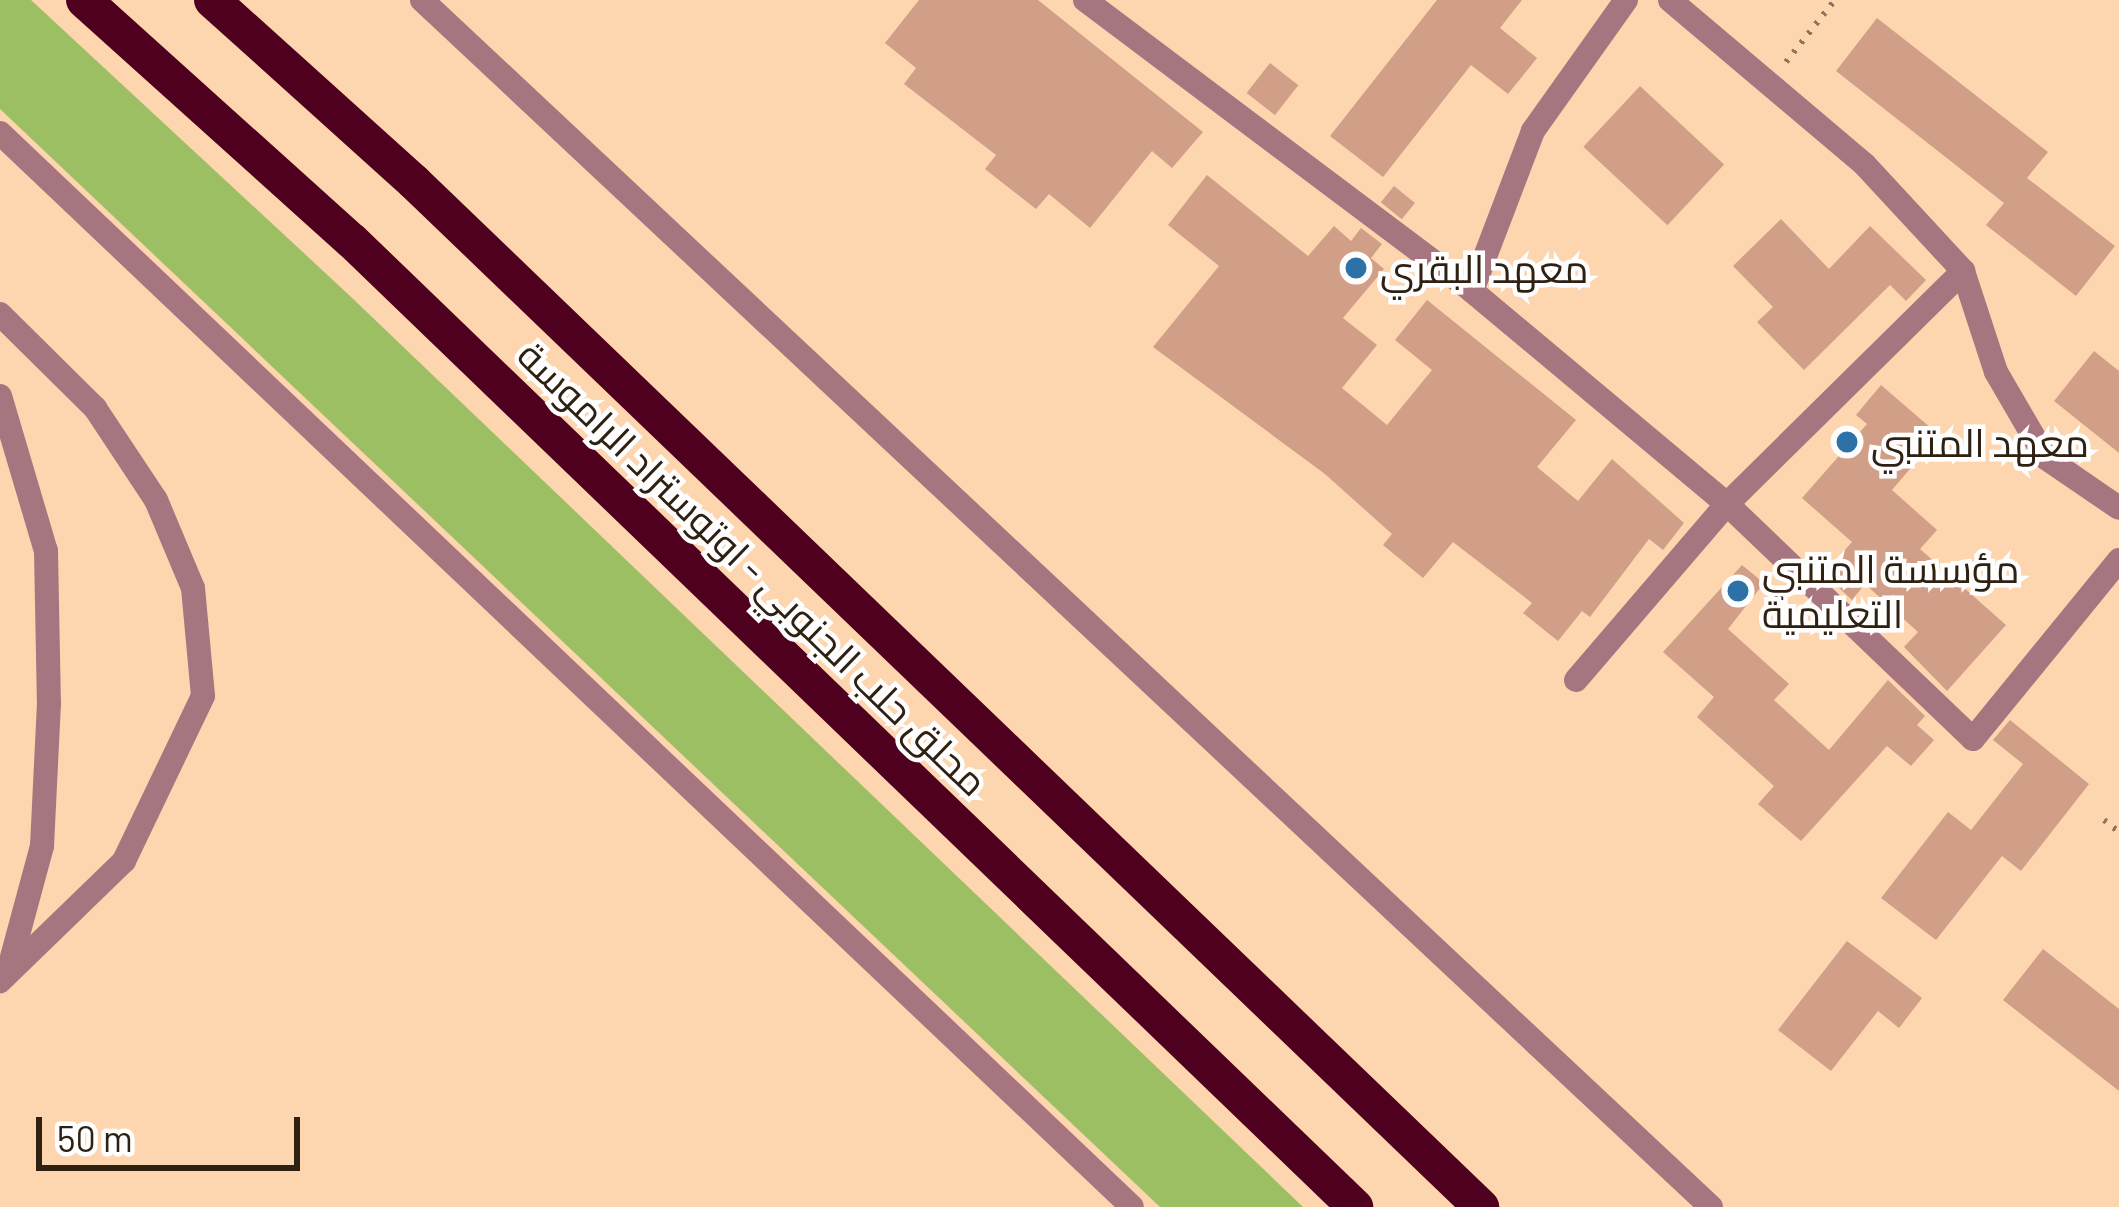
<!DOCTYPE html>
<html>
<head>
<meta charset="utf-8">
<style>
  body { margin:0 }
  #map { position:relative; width:2119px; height:1207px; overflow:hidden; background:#fdd5af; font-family:Barlow,Cairo,sans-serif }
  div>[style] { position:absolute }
  .green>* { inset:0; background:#9dbf63 }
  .building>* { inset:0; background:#d19f88; transform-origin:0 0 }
  .path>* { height:6px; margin-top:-3px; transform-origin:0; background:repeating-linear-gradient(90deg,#8e745a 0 3px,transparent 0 12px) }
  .street>* { height:24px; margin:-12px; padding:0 12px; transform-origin:12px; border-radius:12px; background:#a7757f }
  .highway>* { height:36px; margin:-18px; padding:0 18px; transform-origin:18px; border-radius:18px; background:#4f001f }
  .dots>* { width:33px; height:33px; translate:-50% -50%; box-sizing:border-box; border:6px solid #fefefe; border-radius:50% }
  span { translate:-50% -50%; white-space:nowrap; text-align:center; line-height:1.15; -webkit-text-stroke:9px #fefefe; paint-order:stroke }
  .poi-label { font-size:39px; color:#2f2112 }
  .left { translate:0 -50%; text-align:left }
  .street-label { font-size:39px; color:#2f2112 }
  .scale { position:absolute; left:36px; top:1117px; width:264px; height:54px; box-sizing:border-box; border:6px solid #2f2112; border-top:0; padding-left:15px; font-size:36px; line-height:42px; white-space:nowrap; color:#2f2112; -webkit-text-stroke:9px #fefefe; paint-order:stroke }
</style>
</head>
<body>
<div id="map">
  <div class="green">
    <div style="clip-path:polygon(0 0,31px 0,349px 295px,1303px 1207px,1160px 1207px,0 109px)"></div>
  </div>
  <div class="building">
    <div style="clip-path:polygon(919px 0,1038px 0,1203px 132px,1172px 168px,1152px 151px,1090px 228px,1049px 194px,1036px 209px,985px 169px,996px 155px,904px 84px,916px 68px,885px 43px)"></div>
    <div style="clip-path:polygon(1437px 0,1522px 0,1500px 28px,1537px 58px,1508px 94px,1471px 65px,1383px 177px,1330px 136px)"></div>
    <div style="clip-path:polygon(1877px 18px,2048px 152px,2027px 178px,2115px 246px,2076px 296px,1986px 225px,2004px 203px,1836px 71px)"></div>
    <div style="left:1270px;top:63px;width:36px;height:38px;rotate:38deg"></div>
    <div style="left:1640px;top:86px;width:115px;height:83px;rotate:43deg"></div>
    <div style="clip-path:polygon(1207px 175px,1308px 256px,1334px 226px,1351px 241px,1361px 228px,1382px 244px,1371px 258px,1384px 269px,1343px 318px,1377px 345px,1342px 388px,1387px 425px,1432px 370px,1395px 340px,1427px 300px,1576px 420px,1537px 467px,1578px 501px,1612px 459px,1684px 523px,1663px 550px,1649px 539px,1590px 617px,1582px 611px,1558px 641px,1523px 613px,1532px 603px,1453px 542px,1423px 578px,1383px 545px,1392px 534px,1325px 474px,1153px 347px,1219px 266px,1168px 225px)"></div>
    <div style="left:1394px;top:186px;width:27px;height:21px;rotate:39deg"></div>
    <div style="clip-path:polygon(1781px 219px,1829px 269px,1870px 226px,1926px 280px,1906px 301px,1890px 285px,1804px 370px,1757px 322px,1773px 307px,1733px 266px)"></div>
    <div style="clip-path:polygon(2094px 351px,2119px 371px,2119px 453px,2054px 401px)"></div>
    <div style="clip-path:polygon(1881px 385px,1939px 435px,1892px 490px,1937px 530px,1920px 549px,2006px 625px,1947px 691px,1904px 647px,1918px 632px,1865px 584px,1852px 600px,1824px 574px,1852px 542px,1802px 498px,1867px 424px,1856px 415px)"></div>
    <div style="clip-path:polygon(1742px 565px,1764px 583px,1728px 629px,1789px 684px,1774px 700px,1829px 750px,1888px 680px,1925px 716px,1917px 725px,1934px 740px,1911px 766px,1887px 746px,1801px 841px,1758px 804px,1774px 786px,1697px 717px,1714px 697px,1663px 652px)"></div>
    <div style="clip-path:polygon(2010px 720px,2089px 784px,2021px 871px,2002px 856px,1936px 940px,1881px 898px,1948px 812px,1971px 830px,2023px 764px,1993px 740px)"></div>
    <div style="clip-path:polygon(1847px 941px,1922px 998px,1899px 1028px,1878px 1011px,1831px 1071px,1778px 1030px)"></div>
    <div style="clip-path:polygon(2043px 949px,2119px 1009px,2119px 1091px,2003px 1000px)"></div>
  </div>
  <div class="path">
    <div style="left:1786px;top:62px;width:79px;rotate:-51.7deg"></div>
    <div style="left:2104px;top:820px;width:19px;rotate:39deg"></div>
  </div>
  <div class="street">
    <div style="left:422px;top:0;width:1766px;rotate:43.12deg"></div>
    <div style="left:1085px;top:0;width:484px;rotate:36.9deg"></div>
    <div style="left:1626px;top:0;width:161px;rotate:125.4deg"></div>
    <div style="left:1533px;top:131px;width:171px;rotate:110.9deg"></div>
    <div style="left:1472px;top:291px;width:332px;rotate:39.9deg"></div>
    <div style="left:1727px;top:504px;width:340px;rotate:43.7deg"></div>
    <div style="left:1973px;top:739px;width:231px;rotate:-50.8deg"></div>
    <div style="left:1670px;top:0;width:255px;rotate:40.2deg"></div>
    <div style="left:1865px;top:165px;width:144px;rotate:47.2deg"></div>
    <div style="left:1963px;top:271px;width:106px;rotate:71.9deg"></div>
    <div style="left:1996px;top:372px;width:99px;rotate:59.8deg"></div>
    <div style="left:2046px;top:458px;width:88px;rotate:34.4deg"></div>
    <div style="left:0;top:133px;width:1560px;rotate:43.49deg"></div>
    <div style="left:0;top:314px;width:134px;rotate:44.7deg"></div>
    <div style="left:95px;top:408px;width:110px;rotate:56.5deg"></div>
    <div style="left:156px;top:500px;width:95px;rotate:67.2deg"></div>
    <div style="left:193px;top:588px;width:108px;rotate:84.7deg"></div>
    <div style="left:203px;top:696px;width:183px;rotate:115.6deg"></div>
    <div style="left:124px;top:861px;width:173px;rotate:135.9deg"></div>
    <div style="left:0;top:396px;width:162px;rotate:73.5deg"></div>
    <div style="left:46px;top:551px;width:152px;rotate:88.9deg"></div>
    <div style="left:49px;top:703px;width:143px;rotate:92.8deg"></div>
    <div style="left:42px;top:846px;width:131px;rotate:105.1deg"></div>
    <div style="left:1576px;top:680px;width:232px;rotate:-49.4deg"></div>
    <div style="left:1727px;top:504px;width:332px;rotate:-44.6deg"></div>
  </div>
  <div class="highway">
    <div style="left:84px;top:0;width:360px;rotate:42deg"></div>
    <div style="left:352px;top:241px;width:1393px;rotate:43.92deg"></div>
    <div style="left:212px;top:0;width:272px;rotate:42deg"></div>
    <div style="left:414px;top:182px;width:1480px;rotate:43.85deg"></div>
  </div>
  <div class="dots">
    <div style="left:1356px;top:268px;background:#2d71a6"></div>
    <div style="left:1847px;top:442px;background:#2d71a6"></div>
    <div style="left:1738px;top:591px;background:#2d71a6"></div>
  </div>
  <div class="poi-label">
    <span class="left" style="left:1380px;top:268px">معهد البقري</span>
    <span class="left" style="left:1871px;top:442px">معهد المتنبي</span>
    <span class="left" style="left:1762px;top:591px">مؤسسة المتنبي<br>التعليمية</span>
  </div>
  <div class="street-label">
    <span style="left:753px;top:568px;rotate:44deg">محلق حلب الجنوبي - اوتوستراد الراموسة</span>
  </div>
  <div class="scale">50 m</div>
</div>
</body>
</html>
